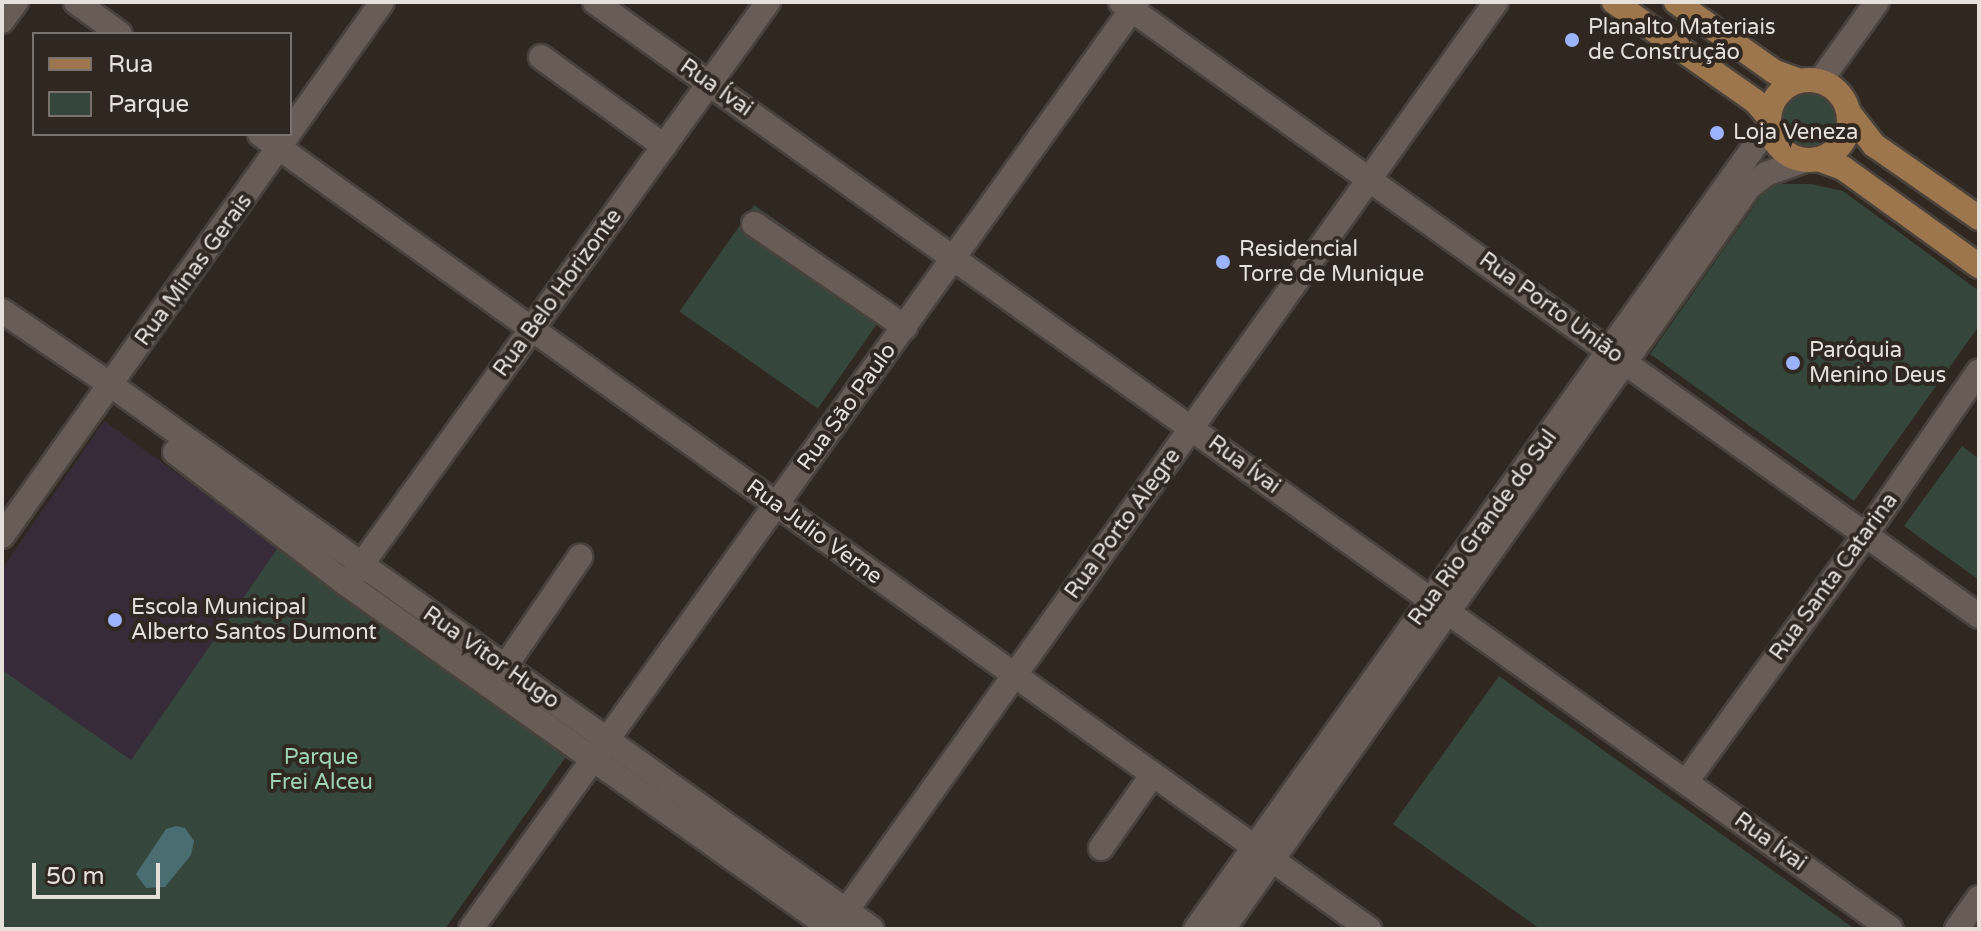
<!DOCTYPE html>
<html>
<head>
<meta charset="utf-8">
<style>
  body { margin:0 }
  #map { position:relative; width:1981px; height:931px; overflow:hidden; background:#302720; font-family:"Varela Round",sans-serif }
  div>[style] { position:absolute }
  .education>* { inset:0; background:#382b39 }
  .green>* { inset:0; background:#35463c; transform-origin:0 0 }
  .round { border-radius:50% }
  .water>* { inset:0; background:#496d70 }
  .roads { filter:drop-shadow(2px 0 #49423c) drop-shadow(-2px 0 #49423c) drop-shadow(0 2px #49423c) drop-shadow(0 -2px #49423c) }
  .minor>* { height:24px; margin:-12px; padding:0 12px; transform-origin:12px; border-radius:12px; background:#685d56 }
  .major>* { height:24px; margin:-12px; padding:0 12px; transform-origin:12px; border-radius:12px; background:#9e764d }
  .major>.ring { margin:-12px; padding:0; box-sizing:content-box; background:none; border:24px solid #9e764d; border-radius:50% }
  .dots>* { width:22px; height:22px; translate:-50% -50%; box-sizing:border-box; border:4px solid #302720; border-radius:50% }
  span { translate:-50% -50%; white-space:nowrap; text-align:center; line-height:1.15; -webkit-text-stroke:8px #302720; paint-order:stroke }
  .poi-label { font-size:22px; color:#e6e0db }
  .left { translate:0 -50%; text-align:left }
  .street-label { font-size:22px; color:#e6e0db }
  .park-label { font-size:22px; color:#9dd3b3 }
  .frame { position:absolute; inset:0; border:4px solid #e6e0db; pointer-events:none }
  .legend { position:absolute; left:32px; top:32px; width:260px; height:104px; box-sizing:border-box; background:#302720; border:2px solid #79716b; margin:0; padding:10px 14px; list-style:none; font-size:24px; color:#e6e0db }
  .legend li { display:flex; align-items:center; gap:16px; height:40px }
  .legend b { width:40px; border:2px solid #79716b }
  .scale { position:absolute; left:32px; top:863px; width:128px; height:36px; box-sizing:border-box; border:4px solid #e6e0db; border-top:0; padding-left:10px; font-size:24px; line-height:28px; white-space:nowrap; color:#e6e0db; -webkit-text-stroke:6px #302720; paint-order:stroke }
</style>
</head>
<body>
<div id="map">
  <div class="education">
    <div style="clip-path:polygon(104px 421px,279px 546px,131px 760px,2px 672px,2px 569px)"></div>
  </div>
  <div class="green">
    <div class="round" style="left:1780px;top:91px;width:58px;height:58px"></div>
    <div style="clip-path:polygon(1778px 184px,1811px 184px,1843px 191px,1979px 291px,1979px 326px,1854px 501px,1650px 354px,1766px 189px)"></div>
    <div style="left:754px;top:205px;width:169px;height:130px;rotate:35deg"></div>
    <div style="clip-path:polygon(1962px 446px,1979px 459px,1979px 580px,1904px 526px)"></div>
    <div style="clip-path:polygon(279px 546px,570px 751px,445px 929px,2px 929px,2px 670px,131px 760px)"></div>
    <div style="clip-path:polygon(1499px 676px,1689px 811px,1855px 929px,1540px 929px,1393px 824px)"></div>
  </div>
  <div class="water">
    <div style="clip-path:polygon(176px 826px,185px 828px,194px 841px,191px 855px,165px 887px,146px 888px,136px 874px,166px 829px)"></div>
  </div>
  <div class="roads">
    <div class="minor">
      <div style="left:76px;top:2px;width:54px;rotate:36deg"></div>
      <div style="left:595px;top:2px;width:1593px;rotate:35.58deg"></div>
      <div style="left:1121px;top:2px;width:1055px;rotate:35.59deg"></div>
      <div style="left:2px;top:21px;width:24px;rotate:-54deg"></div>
      <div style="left:541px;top:57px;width:152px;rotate:35.9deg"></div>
      <div style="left:1820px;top:81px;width:97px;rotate:-54.2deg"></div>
      <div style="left:260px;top:134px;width:1365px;rotate:35.64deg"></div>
      <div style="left:754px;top:224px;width:183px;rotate:34.3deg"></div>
      <div style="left:2px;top:311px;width:132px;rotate:34.2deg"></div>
      <div style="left:111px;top:385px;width:935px;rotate:35.56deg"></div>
      <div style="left:175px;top:452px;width:218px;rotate:37.6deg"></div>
      <div style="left:348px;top:585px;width:594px;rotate:35.4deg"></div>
      <div style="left:2px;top:536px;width:655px;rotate:-54.56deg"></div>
      <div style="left:351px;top:579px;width:712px;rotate:-54.14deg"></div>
      <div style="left:504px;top:668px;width:135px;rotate:-55.6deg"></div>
      <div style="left:1686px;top:782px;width:306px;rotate:-54deg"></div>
      <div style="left:1866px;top:534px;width:198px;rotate:-55.3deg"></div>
      <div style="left:1101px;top:848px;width:90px;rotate:-54.9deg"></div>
      <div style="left:471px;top:929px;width:1141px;rotate:-54.3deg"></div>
      <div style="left:833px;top:929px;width:1140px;rotate:-54.43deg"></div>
      <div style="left:1196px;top:929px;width:986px;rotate:-54.49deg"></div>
      <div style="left:1223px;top:929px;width:910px;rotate:-54.67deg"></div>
      <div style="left:1749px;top:187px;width:21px;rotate:-37deg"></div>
      <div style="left:1766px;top:174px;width:41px;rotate:-19.7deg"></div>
      <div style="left:1957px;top:929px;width:38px;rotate:-55deg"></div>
    </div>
    <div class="major">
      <div style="left:1614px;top:2px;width:172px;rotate:35.1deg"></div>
      <div style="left:1755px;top:101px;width:20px;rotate:49deg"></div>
      <div style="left:1676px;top:2px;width:121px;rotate:35.3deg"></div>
      <div style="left:1775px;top:72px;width:23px;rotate:20deg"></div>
      <div class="ring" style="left:1769px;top:80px;width:56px;height:56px"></div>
      <div style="left:1849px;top:113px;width:41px;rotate:52deg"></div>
      <div style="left:1874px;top:145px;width:128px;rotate:34.8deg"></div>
      <div style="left:1818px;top:159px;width:27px;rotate:20deg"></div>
      <div style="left:1843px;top:168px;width:168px;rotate:35.8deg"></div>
    </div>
  </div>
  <div class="dots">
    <div style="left:1572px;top:40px;background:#9bb4fd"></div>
    <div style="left:1717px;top:133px;background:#9bb4fd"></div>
    <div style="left:1223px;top:262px;background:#9bb4fd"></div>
    <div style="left:1793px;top:363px;background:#9bb4fd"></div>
    <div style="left:115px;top:620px;background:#9bb4fd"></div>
  </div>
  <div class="poi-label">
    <span class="left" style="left:1588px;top:40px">Planalto Materiais<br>de Construção</span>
    <span class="left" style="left:1733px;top:133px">Loja Veneza</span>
    <span class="left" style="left:1239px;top:262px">Residencial<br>Torre de Munique</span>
    <span class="left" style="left:1809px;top:363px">Paróquia<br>Menino Deus</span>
    <span class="left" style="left:131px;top:620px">Escola Municipal<br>Alberto Santos Dumont</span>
  </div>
  <div class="street-label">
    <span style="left:716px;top:88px;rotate:35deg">Rua Ívai</span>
    <span style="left:194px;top:270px;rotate:-54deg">Rua Minas Gerais</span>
    <span style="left:558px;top:293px;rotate:-54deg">Rua Belo Horizonte</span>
    <span style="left:1551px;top:308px;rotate:36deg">Rua Porto União</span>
    <span style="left:847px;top:407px;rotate:-54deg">Rua São Paulo</span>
    <span style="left:1244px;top:465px;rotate:36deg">Rua Ívai</span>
    <span style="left:1123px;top:524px;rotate:-54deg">Rua Porto Alegre</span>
    <span style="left:1483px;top:528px;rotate:-54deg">Rua Rio Grande do Sul</span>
    <span style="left:814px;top:532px;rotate:36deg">Rua Julio Verne</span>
    <span style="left:1834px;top:577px;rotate:-54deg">Rua Santa Catarina</span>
    <span style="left:491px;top:658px;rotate:35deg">Rua Vitor Hugo</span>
    <span style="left:1770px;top:842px;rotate:36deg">Rua Ívai</span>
  </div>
  <div class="park-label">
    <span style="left:321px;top:770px">Parque<br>Frei Alceu</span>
  </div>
  <div class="frame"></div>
  <ul class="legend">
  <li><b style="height:10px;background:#9e764d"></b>Rua</li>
  <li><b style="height:22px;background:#35463c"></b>Parque</li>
  </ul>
  <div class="scale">50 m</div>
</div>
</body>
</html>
